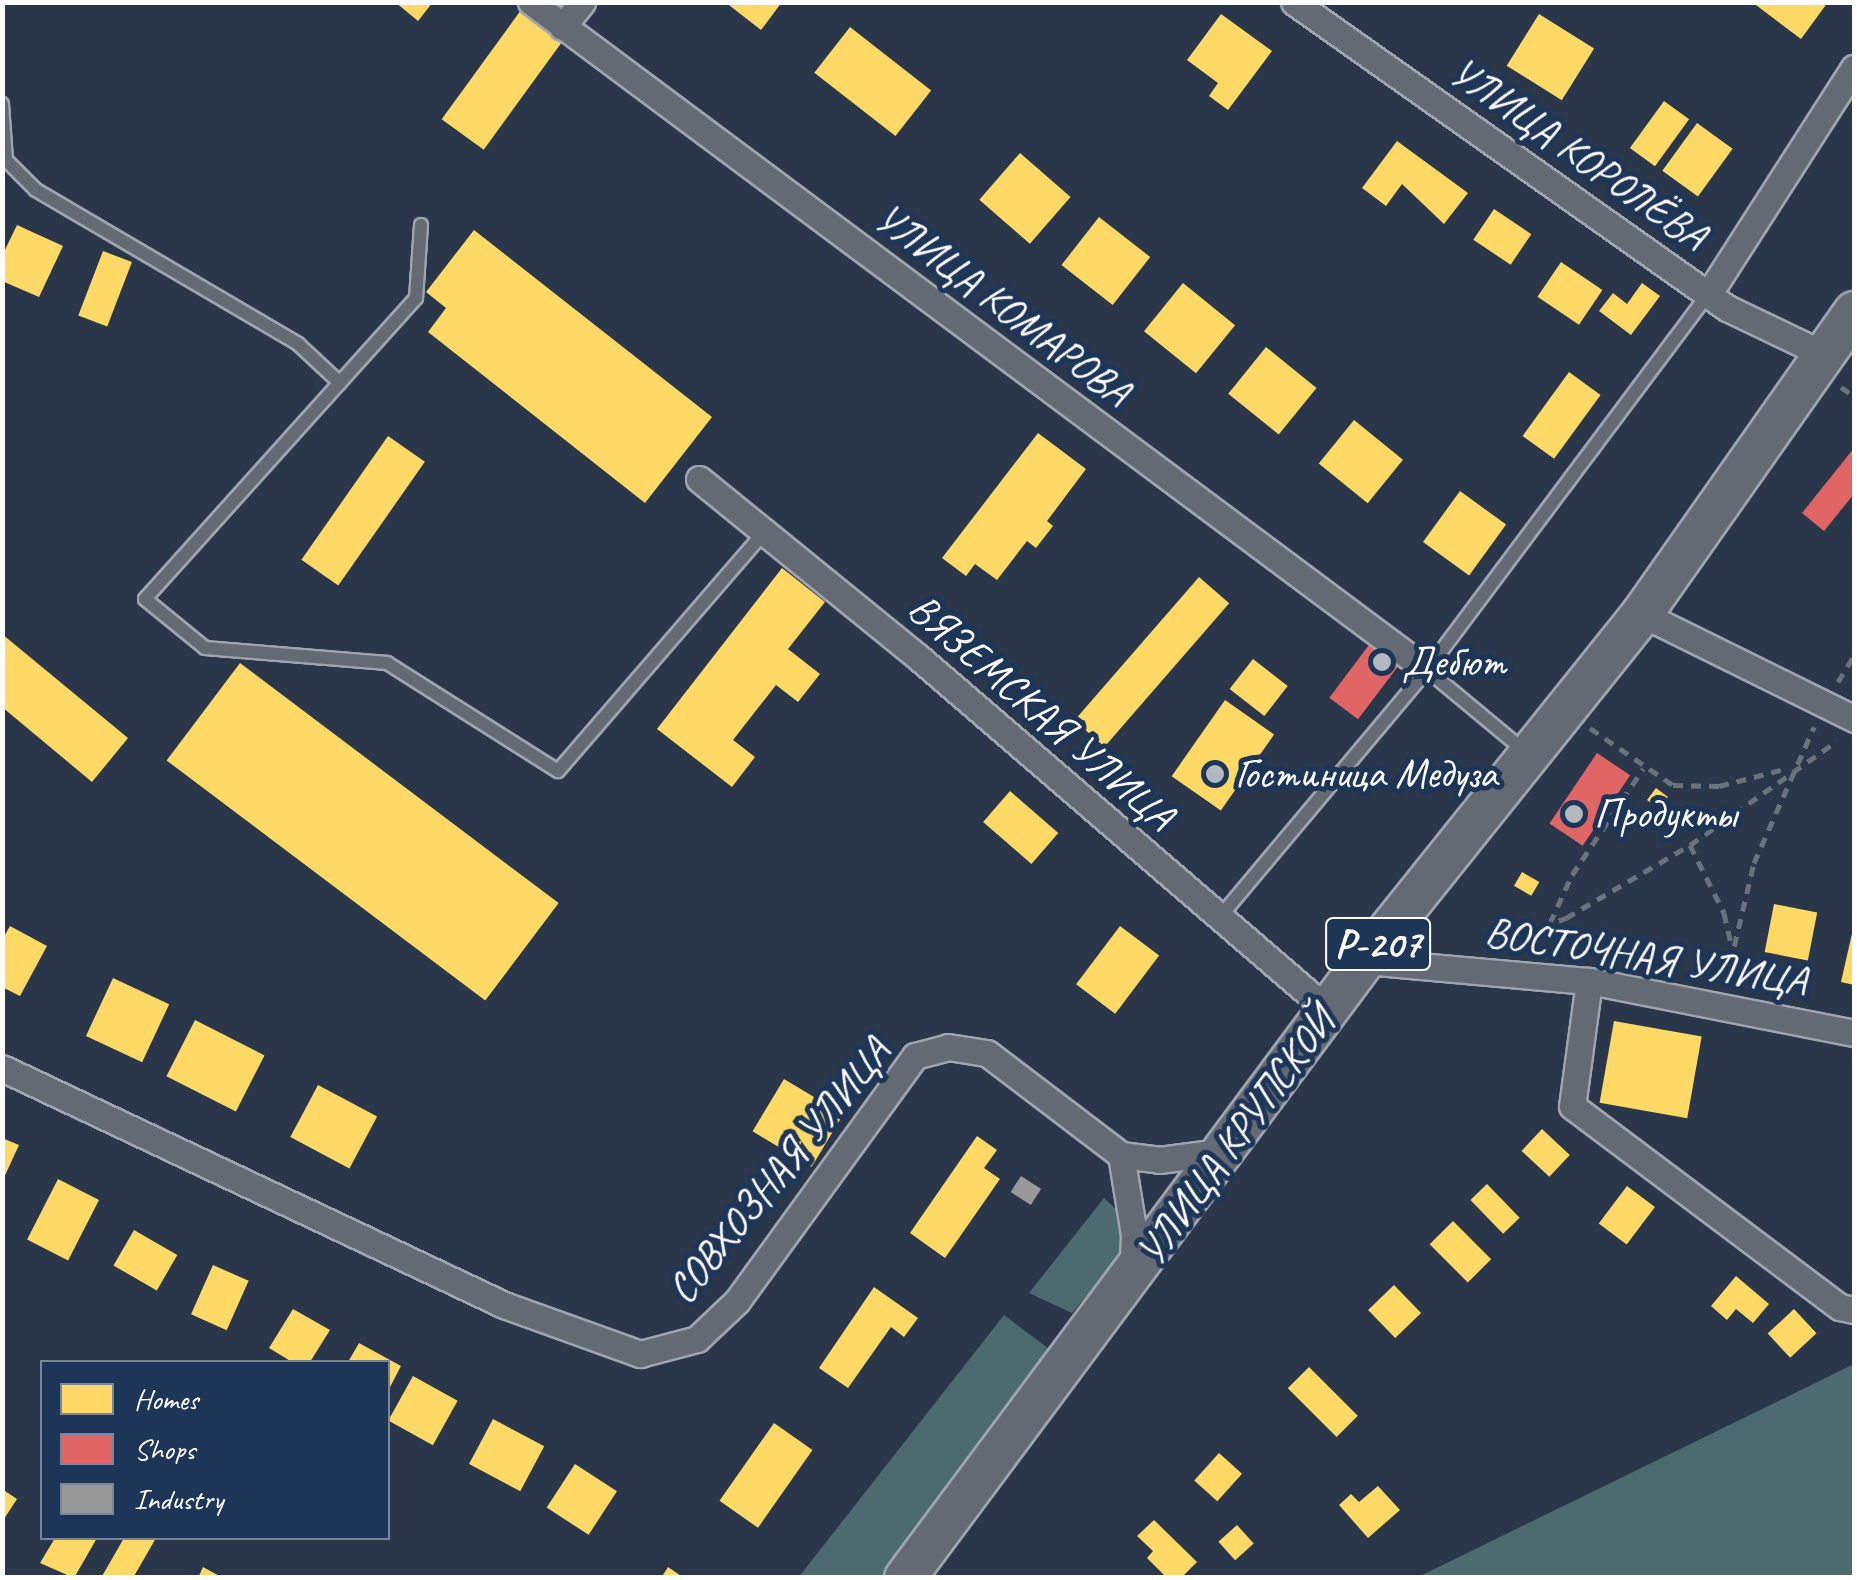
<!DOCTYPE html>
<html>
<head>
<meta charset="utf-8">
<style>
  body { margin:0 }
  #map { position:relative; width:1857px; height:1580px; overflow:hidden; background:#2a374a; font-family:Caveat,sans-serif }
  div>[style] { position:absolute }
  .green>* { inset:0; background:#4c6b6e }
  .homes>* { inset:0; background:#ffd966; transform-origin:0 0 }
  .shops>* { inset:0; background:#e06666; transform-origin:0 0 }
  .industry>* { inset:0; background:#999; transform-origin:0 0 }
  .path>* { height:5px; margin-top:-2.5px; transform-origin:0; background:repeating-linear-gradient(90deg,#6a727c 0 10px,transparent 0 18px) }
  .roads { filter:drop-shadow(2px 0 #9fa5ae) drop-shadow(-2px 0 #9fa5ae) drop-shadow(0 2px #9fa5ae) drop-shadow(0 -2px #9fa5ae) }
  .service>* { height:12px; margin:-6px; padding:0 6px; transform-origin:6px; border-radius:6px; background:#636a74 }
  .minor>* { height:25px; margin:-12.5px; padding:0 12.5px; transform-origin:12.5px; border-radius:12.5px; background:#636a74 }
  .primary>* { height:40px; margin:-20px; padding:0 20px; transform-origin:20px; border-radius:20px; background:#636a74 }
  .dots>* { width:28px; height:28px; translate:-50% -50%; box-sizing:border-box; border:5px solid #1d3557; border-radius:50% }
  span { translate:-50% -50%; white-space:nowrap; text-align:center; line-height:1.15; -webkit-text-stroke:10px #1d3557; paint-order:stroke }
  .shield-label span { padding:2px 8px; background:#1d3557; border:2px solid; border-radius:8px; -webkit-text-stroke-width:0 }
  .shield-label { font-size:40px; color:#fff; font-weight:700 }
  .street-label { font-size:42px; color:#fff }
  .poi-label { font-size:42px; color:#fff }
  .left { translate:0 -50%; text-align:left }
  .frame { position:absolute; inset:0; border:5px solid #fff; pointer-events:none }
  .legend { position:absolute; left:40px; top:1360px; width:350px; height:180px; box-sizing:border-box; background:#1d3557; border:2px solid #77869a; margin:0; padding:12px 18px; list-style:none; font-size:30px; color:#fff }
  .legend li { display:flex; align-items:center; gap:20px; height:50px }
  .legend b { width:50px; border:2px solid #77869a }
</style>
</head>
<body>
<div id="map">
  <div class="green">
    <div style="clip-path:polygon(1104px 1198px,1140px 1232px,1072px 1313px,1029px 1293px)"></div>
    <div style="clip-path:polygon(1004px 1315px,1053px 1352px,883px 1577px,798px 1578px)"></div>
    <div style="clip-path:polygon(1854px 1364px,1854px 1577px,1418px 1577px)"></div>
  </div>
  <div class="homes">
    <div style="clip-path:polygon(395px 2px,433px 2px,418px 21px)"></div>
    <div style="clip-path:polygon(725px 2px,782px 2px,761px 30px)"></div>
    <div style="clip-path:polygon(1752px 2px,1828px 2px,1801px 39px)"></div>
    <div style="left:521px;top:10px;width:52px;height:135px;rotate:36deg"></div>
    <div style="clip-path:polygon(1221px 14px,1272px 51px,1228px 110px,1209px 96px,1218px 83px,1187px 60px)"></div>
    <div style="left:1539px;top:14px;width:65px;height:61px;rotate:32deg"></div>
    <div style="left:850px;top:27px;width:103px;height:58px;rotate:38deg"></div>
    <div style="left:1664px;top:101px;width:31px;height:58px;rotate:36deg"></div>
    <div style="left:1697px;top:123px;width:44px;height:59px;rotate:36deg"></div>
    <div style="clip-path:polygon(1397px 141px,1468px 193px,1444px 224px,1402px 184px,1386px 206px,1362px 188px)"></div>
    <div style="left:1020px;top:153px;width:67px;height:62px;rotate:41deg"></div>
    <div style="left:1494px;top:209px;width:45px;height:37px;rotate:34deg"></div>
    <div style="left:1099px;top:217px;width:65px;height:61px;rotate:38deg"></div>
    <div style="clip-path:polygon(17px 225px,63px 246px,39px 297px,2px 281px,2px 256px)"></div>
    <div style="clip-path:polygon(474px 230px,712px 417px,645px 503px,428px 332px,446px 308px,426px 292px)"></div>
    <div style="left:103px;top:251px;width:31px;height:69px;rotate:21deg"></div>
    <div style="left:1561px;top:262px;width:50px;height:42px;rotate:34deg"></div>
    <div style="left:1183px;top:283px;width:67px;height:62px;rotate:39deg"></div>
    <div style="clip-path:polygon(1642px 283px,1660px 296px,1631px 335px,1599px 311px,1613px 293px,1627px 304px)"></div>
    <div style="left:1266px;top:347px;width:65px;height:60px;rotate:39deg"></div>
    <div style="left:1569px;top:372px;width:39px;height:79px;rotate:36deg"></div>
    <div style="left:1354px;top:420px;width:63px;height:56px;rotate:39deg"></div>
    <div style="clip-path:polygon(1038px 433px,1086px 469px,1047px 521px,1053px 526px,1036px 548px,1027px 541px,997px 580px,975px 564px,966px 576px,942px 558px)"></div>
    <div style="left:388px;top:436px;width:45px;height:151px;rotate:35deg"></div>
    <div style="left:1460px;top:491px;width:57px;height:63px;rotate:36deg"></div>
    <div style="clip-path:polygon(782px 568px,825px 602px,788px 649px,820px 674px,798px 702px,776px 685px,733px 740px,755px 757px,732px 787px,657px 729px)"></div>
    <div style="left:1199px;top:577px;width:40px;height:190px;rotate:41deg"></div>
    <div style="clip-path:polygon(2px 634px,128px 738px,92px 782px,2px 707px)"></div>
    <div style="left:1253px;top:659px;width:44px;height:38px;rotate:38deg"></div>
    <div style="left:240px;top:663px;width:399px;height:122px;rotate:37deg"></div>
    <div style="left:1225px;top:700px;width:60px;height:93px;rotate:35deg"></div>
    <div style="left:1656px;top:788px;width:15px;height:15px;rotate:37deg"></div>
    <div style="left:1010px;top:791px;width:64px;height:41px;rotate:41deg"></div>
    <div style="left:1522px;top:872px;width:20px;height:16px;rotate:30deg"></div>
    <div style="left:1774px;top:904px;width:44px;height:49px;rotate:11deg"></div>
    <div style="clip-path:polygon(10px 926px,47px 946px,20px 996px,2px 987px,2px 940px)"></div>
    <div style="left:1120px;top:926px;width:49px;height:73px;rotate:37deg"></div>
    <div style="clip-path:polygon(1853px 929px,1854px 929px,1854px 985px,1841px 982px)"></div>
    <div style="left:113px;top:978px;width:62px;height:64px;rotate:25deg"></div>
    <div style="left:195px;top:1020px;width:78px;height:63px;rotate:27deg"></div>
    <div style="left:1614px;top:1021px;width:89px;height:83px;rotate:10deg"></div>
    <div style="left:784px;top:1079px;width:69px;height:61px;rotate:31deg"></div>
    <div style="left:318px;top:1085px;width:67px;height:59px;rotate:28deg"></div>
    <div style="left:1542px;top:1129px;width:38px;height:30px;rotate:43deg"></div>
    <div style="clip-path:polygon(977px 1136px,997px 1150px,984px 1168px,1000px 1179px,945px 1258px,910px 1233px)"></div>
    <div style="clip-path:polygon(2px 1138px,19px 1145px,2px 1182px)"></div>
    <div style="left:58px;top:1179px;width:46px;height:68px;rotate:27deg"></div>
    <div style="left:1487px;top:1184px;width:47px;height:23px;rotate:46deg"></div>
    <div style="left:1627px;top:1186px;width:35px;height:47px;rotate:37deg"></div>
    <div style="left:1453px;top:1221px;width:54px;height:33px;rotate:45deg"></div>
    <div style="left:134px;top:1230px;width:50px;height:41px;rotate:30deg"></div>
    <div style="left:213px;top:1265px;width:39px;height:54px;rotate:24deg"></div>
    <div style="clip-path:polygon(1736px 1276px,1769px 1304px,1753px 1323px,1736px 1309px,1727px 1320px,1711px 1306px)"></div>
    <div style="left:1394px;top:1285px;width:39px;height:36px;rotate:46deg"></div>
    <div style="clip-path:polygon(874px 1287px,918px 1318px,904px 1337px,891px 1327px,848px 1388px,819px 1368px)"></div>
    <div style="clip-path:polygon(293px 1309px,330px 1330px,310px 1362px,292px 1362px,269px 1348px)"></div>
    <div style="left:1794px;top:1309px;width:33px;height:36px;rotate:47deg"></div>
    <div style="clip-path:polygon(359px 1343px,401px 1366px,388px 1391px,388px 1362px,348px 1362px)"></div>
    <div style="left:1309px;top:1367px;width:69px;height:30px;rotate:45deg"></div>
    <div style="left:413px;top:1376px;width:51px;height:51px;rotate:29deg"></div>
    <div style="left:493px;top:1419px;width:58px;height:51px;rotate:28deg"></div>
    <div style="left:774px;top:1423px;width:47px;height:95px;rotate:35deg"></div>
    <div style="left:1219px;top:1453px;width:31px;height:37px;rotate:42deg"></div>
    <div style="left:575px;top:1464px;width:50px;height:52px;rotate:33deg"></div>
    <div style="clip-path:polygon(1378px 1486px,1400px 1510px,1368px 1538px,1339px 1505px,1351px 1494px,1359px 1502px)"></div>
    <div style="clip-path:polygon(2px 1489px,17px 1499px,2px 1522px)"></div>
    <div style="clip-path:polygon(1154px 1520px,1197px 1562px,1181px 1578px,1167px 1578px,1147px 1558px,1153px 1551px,1137px 1536px)"></div>
    <div style="left:1237px;top:1525px;width:25px;height:25px;rotate:48deg"></div>
    <div style="clip-path:polygon(55px 1538px,97px 1538px,74px 1578px,40px 1563px)"></div>
    <div style="clip-path:polygon(124px 1538px,156px 1538px,133px 1578px,101px 1578px)"></div>
    <div style="clip-path:polygon(203px 1567px,223px 1578px,198px 1578px)"></div>
    <div style="clip-path:polygon(668px 1567px,684px 1578px,661px 1578px)"></div>
  </div>
  <div class="shops">
    <div style="clip-path:polygon(1854px 448px,1854px 494px,1824px 531px,1802px 513px)"></div>
    <div style="left:1372px;top:641px;width:36px;height:71px;rotate:37deg"></div>
    <div style="left:1597px;top:753px;width:40px;height:85px;rotate:34deg"></div>
  </div>
  <div class="industry">
    <div style="left:1021px;top:1176px;width:24px;height:19px;rotate:33deg"></div>
  </div>
  <div class="path">
    <div style="left:1841px;top:387px;width:16px;rotate:35deg"></div>
    <div style="left:1838px;top:682px;width:31px;rotate:-59deg"></div>
    <div style="left:1590px;top:728px;width:101px;rotate:34.5deg"></div>
    <div style="left:1673px;top:785px;width:46px;rotate:1.2deg"></div>
    <div style="left:1719px;top:786px;width:71px;rotate:-14.6deg"></div>
    <div style="left:1690px;top:845px;width:76px;rotate:63.4deg"></div>
    <div style="left:1724px;top:913px;width:31px;rotate:77deg"></div>
    <div style="left:1550px;top:923px;width:53px;rotate:-65.4deg"></div>
    <div style="left:1572px;top:875px;width:128px;rotate:-56.2deg"></div>
    <div style="left:1491px;top:945px;width:80px;rotate:-19.8deg"></div>
    <div style="left:1566px;top:918px;width:144px;rotate:-30.5deg"></div>
    <div style="left:1690px;top:845px;width:180px;rotate:-35.3deg"></div>
    <div style="left:1726px;top:981px;width:121px;rotate:-76.7deg"></div>
    <div style="left:1754px;top:863px;width:149px;rotate:-66.2deg"></div>
  </div>
  <div class="roads">
    <div class="service">
      <div style="left:2px;top:104px;width:56px;rotate:85.9deg"></div>
      <div style="left:6px;top:160px;width:42px;rotate:45deg"></div>
      <div style="left:36px;top:190px;width:304px;rotate:30.4deg"></div>
      <div style="left:298px;top:344px;width:57px;rotate:42.9deg"></div>
      <div style="left:421px;top:225px;width:73px;rotate:93.9deg"></div>
      <div style="left:416px;top:298px;width:405px;rotate:132deg"></div>
      <div style="left:145px;top:599px;width:77px;rotate:39.2deg"></div>
      <div style="left:205px;top:648px;width:183px;rotate:4.7deg"></div>
      <div style="left:387px;top:663px;width:202px;rotate:32.3deg"></div>
      <div style="left:558px;top:771px;width:316px;rotate:-49.2deg"></div>
      <div style="left:1427px;top:670px;width:130px;rotate:39.7deg"></div>
      <div style="left:1219px;top:918px;width:324px;rotate:-50deg"></div>
      <div style="left:1427px;top:670px;width:469px;rotate:-53.2deg"></div>
    </div>
    <div class="minor">
      <div style="left:531px;top:2px;width:1118px;rotate:36.71deg"></div>
      <div style="left:1294px;top:2px;width:530px;rotate:35.25deg"></div>
      <div style="left:1727px;top:308px;width:109px;rotate:25.6deg"></div>
      <div style="left:562px;top:27px;width:32px;rotate:-51deg"></div>
      <div style="left:1708px;top:295px;width:270px;rotate:-57.3deg"></div>
      <div style="left:699px;top:479px;width:282px;rotate:39.1deg"></div>
      <div style="left:918px;top:657px;width:541px;rotate:40.73deg"></div>
      <div style="left:1642px;top:614px;width:237px;rotate:26.3deg"></div>
      <div style="left:1364px;top:961px;width:226px;rotate:5.1deg"></div>
      <div style="left:1589px;top:981px;width:270px;rotate:11.1deg"></div>
      <div style="left:1589px;top:981px;width:126px;rotate:97.7deg"></div>
      <div style="left:1572px;top:1106px;width:335px;rotate:36.9deg"></div>
      <div style="left:1840px;top:1307px;width:14px;rotate:12deg"></div>
      <div style="left:2px;top:1068px;width:555px;rotate:25.27deg"></div>
      <div style="left:504px;top:1305px;width:145px;rotate:19.8deg"></div>
      <div style="left:640px;top:1354px;width:59px;rotate:-14.7deg"></div>
      <div style="left:697px;top:1339px;width:55px;rotate:-43.5deg"></div>
      <div style="left:737px;top:1301px;width:303px;rotate:-54deg"></div>
      <div style="left:915px;top:1056px;width:34px;rotate:-15deg"></div>
      <div style="left:948px;top:1047px;width:39px;rotate:9deg"></div>
      <div style="left:987px;top:1053px;width:168px;rotate:37.3deg"></div>
      <div style="left:1121px;top:1155px;width:38px;rotate:7deg"></div>
      <div style="left:1159px;top:1160px;width:69px;rotate:-7.5deg"></div>
      <div style="left:1121px;top:1155px;width:80px;rotate:80.7deg"></div>
      <div style="left:1134px;top:1234px;width:35px;rotate:92deg"></div>
    </div>
    <div class="primary">
      <div style="left:905px;top:1578px;width:769px;rotate:-53.35deg"></div>
      <div style="left:1364px;top:961px;width:445px;rotate:-51.3deg"></div>
      <div style="left:1642px;top:614px;width:369px;rotate:-54.9deg"></div>
    </div>
  </div>
  <div class="dots">
    <div style="left:1382px;top:662px;background:#b4b9c0"></div>
    <div style="left:1215px;top:774px;background:#b4b9c0"></div>
    <div style="left:1574px;top:814px;background:#b4b9c0"></div>
  </div>
  <div class="shield-label">
    <span style="left:1378px;top:944px">Р-207</span>
  </div>
  <div class="street-label">
    <span style="left:1578px;top:154px;rotate:35deg">УЛИЦА КОРОЛЁВА</span>
    <span style="left:1002px;top:305px;rotate:37deg">УЛИЦА КОМАРОВА</span>
    <span style="left:1041px;top:712px;rotate:41deg">ВЯЗЕМСКАЯ УЛИЦА</span>
    <span style="left:1646px;top:957px;rotate:9deg">ВОСТОЧНАЯ УЛИЦА</span>
    <span style="left:1236px;top:1137px;rotate:-54deg">УЛИЦА КРУПСКОЙ</span>
    <span style="left:779px;top:1171px;rotate:-51deg">СОВХОЗНАЯ УЛИЦА</span>
  </div>
  <div class="poi-label">
    <span class="left" style="left:1402px;top:662px">Дебют</span>
    <span class="left" style="left:1235px;top:774px">Гостиница Медуза</span>
    <span class="left" style="left:1594px;top:814px">Продукты</span>
  </div>
  <div class="frame"></div>
  <ul class="legend">
  <li><b style="height:28px;background:#ffd966"></b>Homes</li>
  <li><b style="height:28px;background:#e06666"></b>Shops</li>
  <li><b style="height:28px;background:#999"></b>Industry</li>
  </ul>
</div>
</body>
</html>
